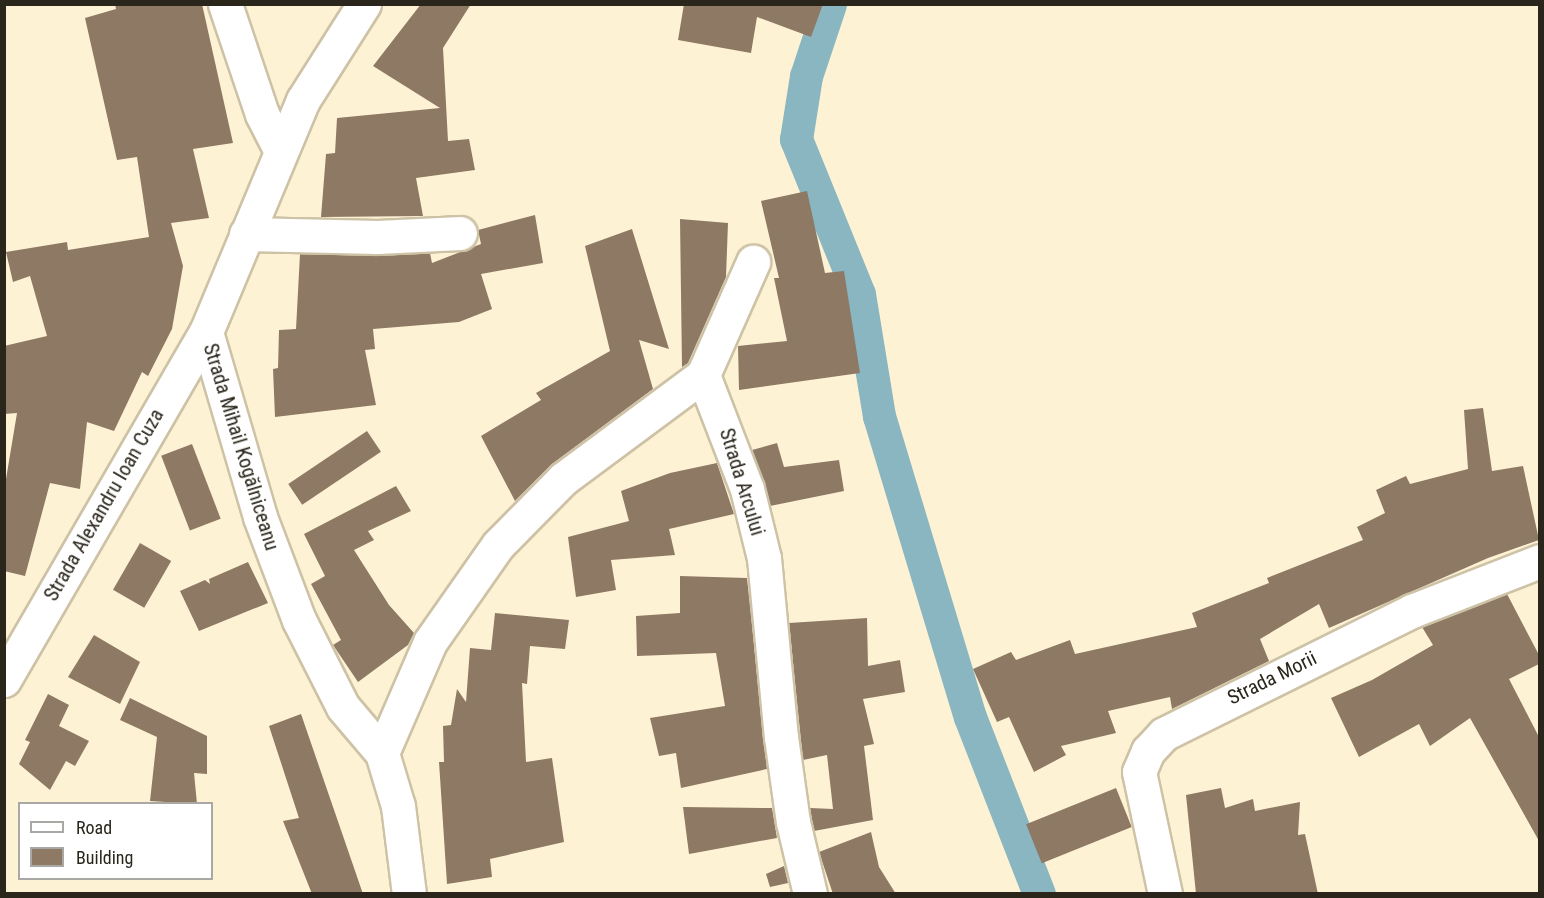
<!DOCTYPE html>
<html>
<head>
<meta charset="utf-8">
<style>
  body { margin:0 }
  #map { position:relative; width:1544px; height:898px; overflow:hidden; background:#fef2d5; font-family:"Roboto Condensed",sans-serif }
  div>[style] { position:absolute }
  .canal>* { height:33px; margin:-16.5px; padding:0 16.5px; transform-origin:16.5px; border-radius:16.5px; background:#89b6c1 }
  .building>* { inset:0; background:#8e7964; transform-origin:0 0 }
  .roads { filter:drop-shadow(2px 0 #cec2a6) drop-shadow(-2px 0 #cec2a6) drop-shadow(0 2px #cec2a6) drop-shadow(0 -2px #cec2a6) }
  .minor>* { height:33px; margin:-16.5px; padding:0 16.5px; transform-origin:16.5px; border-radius:16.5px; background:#fff }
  span { translate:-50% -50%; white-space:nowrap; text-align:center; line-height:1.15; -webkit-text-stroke:4.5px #fff; paint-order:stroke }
  .street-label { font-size:20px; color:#2a261b }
  .frame { position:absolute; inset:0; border:6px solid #2a261b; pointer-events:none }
  .legend { position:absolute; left:18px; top:802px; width:195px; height:78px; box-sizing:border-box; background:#fff; border:2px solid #aaa8a4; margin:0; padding:8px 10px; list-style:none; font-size:18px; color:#2a261b }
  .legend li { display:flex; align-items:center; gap:12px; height:30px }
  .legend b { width:30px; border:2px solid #aaa8a4 }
</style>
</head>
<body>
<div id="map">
  <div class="canal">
    <div style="left:830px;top:4px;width:76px;rotate:108.4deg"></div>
    <div style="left:806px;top:76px;width:64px;rotate:99deg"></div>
    <div style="left:796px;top:139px;width:167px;rotate:67.9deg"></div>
    <div style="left:859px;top:294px;width:124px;rotate:80.7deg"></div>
    <div style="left:879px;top:416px;width:314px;rotate:73.2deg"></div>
    <div style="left:970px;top:717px;width:190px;rotate:68.7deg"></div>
  </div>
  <div class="building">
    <div style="clip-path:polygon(115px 4px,202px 4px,233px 143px,193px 149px,209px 218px,171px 223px,183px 266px,172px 329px,148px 376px,142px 372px,114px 431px,87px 422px,80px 489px,50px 483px,25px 576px,4px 571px,4px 491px,17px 413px,4px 414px,4px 346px,47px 336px,30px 276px,13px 282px,6px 252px,67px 242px,68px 250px,149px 237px,137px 157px,117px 160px,85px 18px,116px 9px)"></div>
    <div style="clip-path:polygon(421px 4px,471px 4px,443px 48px,448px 141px,469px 139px,475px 170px,416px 178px,423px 216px,321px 217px,326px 154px,335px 153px,337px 118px,440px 108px,373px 66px)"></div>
    <div style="clip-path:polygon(684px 4px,823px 4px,811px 37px,757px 17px,751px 53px,678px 40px)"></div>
    <div style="clip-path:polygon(807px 191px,825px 273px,844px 271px,860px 373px,739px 390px,738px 346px,787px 341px,774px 278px,779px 278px,761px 201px)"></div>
    <div style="clip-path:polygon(535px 215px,543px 263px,481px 274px,492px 309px,459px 322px,373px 329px,375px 349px,365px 350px,376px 405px,275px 417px,273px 369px,278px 368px,279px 330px,296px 329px,300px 254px,430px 253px,432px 263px,481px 244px,478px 230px)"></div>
    <div style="clip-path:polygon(680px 219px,728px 223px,726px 277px,688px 363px,682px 367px)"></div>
    <div style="clip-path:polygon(632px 229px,669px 349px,639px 340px,653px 389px,552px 464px,515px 501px,481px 436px,541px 400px,536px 393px,610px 351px,585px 246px)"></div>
    <div style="clip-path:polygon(1483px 408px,1492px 471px,1523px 466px,1539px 540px,1488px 558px,1329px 628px,1319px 604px,1260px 639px,1269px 661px,1172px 709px,1170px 697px,1108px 711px,1116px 733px,1061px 746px,1066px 755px,1034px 772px,1009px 717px,997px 722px,973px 669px,1011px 652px,1016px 660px,1070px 640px,1075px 654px,1197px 627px,1192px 613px,1269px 583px,1267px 578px,1363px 540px,1357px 527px,1385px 513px,1376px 490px,1406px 476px,1410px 484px,1468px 469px,1464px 410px)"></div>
    <div style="left:367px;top:431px;width:25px;height:95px;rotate:56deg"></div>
    <div style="clip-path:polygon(777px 443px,784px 467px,839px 460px,844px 491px,770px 506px,752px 450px)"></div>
    <div style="left:192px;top:444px;width:80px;height:33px;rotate:69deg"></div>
    <div style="clip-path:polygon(717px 463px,734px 514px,669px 529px,675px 555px,611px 560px,616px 590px,576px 597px,568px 537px,629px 521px,621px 491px,670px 473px)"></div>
    <div style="clip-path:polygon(396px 486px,411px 511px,368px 531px,374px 540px,354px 550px,389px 605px,414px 633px,408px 645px,358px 682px,333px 645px,341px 640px,311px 584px,325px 576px,304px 534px)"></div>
    <div style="left:140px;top:543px;width:36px;height:54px;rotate:30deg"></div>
    <div style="clip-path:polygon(248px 562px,268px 603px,199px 631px,180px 591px,205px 580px,210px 584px,209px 579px)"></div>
    <div style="clip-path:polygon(680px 576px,747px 578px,767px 769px,681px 788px,676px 753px,659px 756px,650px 718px,725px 706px,716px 653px,637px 656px,636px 616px,680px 613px)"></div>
    <div style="clip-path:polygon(1507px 594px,1539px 655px,1539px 664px,1509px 679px,1539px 737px,1539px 841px,1470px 718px,1430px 746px,1419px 724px,1359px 757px,1331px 698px,1372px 680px,1433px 645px,1422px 627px)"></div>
    <div style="clip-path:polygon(495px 613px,569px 620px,565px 649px,530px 646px,527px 684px,522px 683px,526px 762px,552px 758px,564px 842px,490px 859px,492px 877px,447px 884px,439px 762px,444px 762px,443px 726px,451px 725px,457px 689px,466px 702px,470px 648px,491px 650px)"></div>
    <div style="clip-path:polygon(867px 618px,868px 666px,900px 660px,905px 692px,863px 699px,874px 744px,864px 746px,873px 820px,814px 831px,810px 808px,833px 809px,827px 755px,803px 760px,789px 623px)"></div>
    <div style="clip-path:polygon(94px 635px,140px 662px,120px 704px,68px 677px)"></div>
    <div style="clip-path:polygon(48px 694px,69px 705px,59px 726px,89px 741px,75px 766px,66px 761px,50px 790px,19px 764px,30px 742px,25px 740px)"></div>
    <div style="clip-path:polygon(130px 698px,207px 736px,207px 774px,194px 773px,197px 804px,150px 801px,157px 737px,120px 720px)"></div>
    <div style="clip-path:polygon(301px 714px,363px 894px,312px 894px,283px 821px,299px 818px,269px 726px)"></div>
    <div style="left:1116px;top:788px;width:42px;height:97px;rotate:68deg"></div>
    <div style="clip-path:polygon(1221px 788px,1225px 808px,1253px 799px,1255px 811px,1300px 802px,1298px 835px,1305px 834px,1318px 894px,1196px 894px,1186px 795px)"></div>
    <div style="clip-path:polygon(683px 807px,772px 808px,777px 838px,689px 854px)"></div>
    <div style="clip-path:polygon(871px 832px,879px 867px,896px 894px,833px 894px,819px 852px)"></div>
    <div style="clip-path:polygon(784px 866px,788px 883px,770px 887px,766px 874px)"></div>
  </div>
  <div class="roads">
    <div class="minor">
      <div style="left:225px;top:4px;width:116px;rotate:71.4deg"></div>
      <div style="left:262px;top:114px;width:39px;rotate:63deg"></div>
      <div style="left:364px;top:4px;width:114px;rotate:122.4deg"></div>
      <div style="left:303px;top:100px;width:251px;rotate:112.7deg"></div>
      <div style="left:206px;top:332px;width:193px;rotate:73.7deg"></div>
      <div style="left:260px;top:517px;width:110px;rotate:69.3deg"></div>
      <div style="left:299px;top:620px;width:97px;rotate:63.2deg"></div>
      <div style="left:343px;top:707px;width:60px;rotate:49.7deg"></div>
      <div style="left:382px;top:753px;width:55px;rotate:73.2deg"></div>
      <div style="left:398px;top:806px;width:89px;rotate:82.9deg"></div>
      <div style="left:246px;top:234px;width:132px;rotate:1.3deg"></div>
      <div style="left:378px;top:237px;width:82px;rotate:-2.8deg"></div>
      <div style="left:703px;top:375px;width:124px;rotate:-66.1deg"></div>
      <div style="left:4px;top:680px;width:402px;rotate:-59.9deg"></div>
      <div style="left:382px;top:753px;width:121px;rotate:-66.6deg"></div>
      <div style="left:430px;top:642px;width:118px;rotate:-55deg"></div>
      <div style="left:498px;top:545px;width:93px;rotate:-45.4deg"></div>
      <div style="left:563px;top:479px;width:174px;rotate:-36.6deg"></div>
      <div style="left:703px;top:375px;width:122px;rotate:68.9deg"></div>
      <div style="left:747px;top:489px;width:71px;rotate:76.2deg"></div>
      <div style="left:764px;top:558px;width:180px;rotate:84.6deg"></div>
      <div style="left:781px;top:737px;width:86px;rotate:82deg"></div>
      <div style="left:793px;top:822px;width:74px;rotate:76.7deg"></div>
      <div style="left:1165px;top:894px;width:125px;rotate:-102deg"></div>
      <div style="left:1139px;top:772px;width:23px;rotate:-67deg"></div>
      <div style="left:1148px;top:751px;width:23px;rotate:-47deg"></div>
      <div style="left:1164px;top:734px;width:277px;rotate:-26.4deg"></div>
      <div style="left:1412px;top:611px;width:137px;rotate:-21.3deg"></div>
    </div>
  </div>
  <div class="street-label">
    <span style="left:241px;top:447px;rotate:73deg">Strada Mihail Kogălniceanu</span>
    <span style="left:742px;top:482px;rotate:73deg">Strada Arcului</span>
    <span style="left:104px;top:505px;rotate:-60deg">Strada Alexandru Ioan Cuza</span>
    <span style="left:1272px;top:678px;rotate:-26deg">Strada Morii</span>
  </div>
  <div class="frame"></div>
  <ul class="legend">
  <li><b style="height:8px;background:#fff"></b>Road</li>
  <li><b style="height:16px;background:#8e7964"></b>Building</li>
  </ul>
</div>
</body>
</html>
